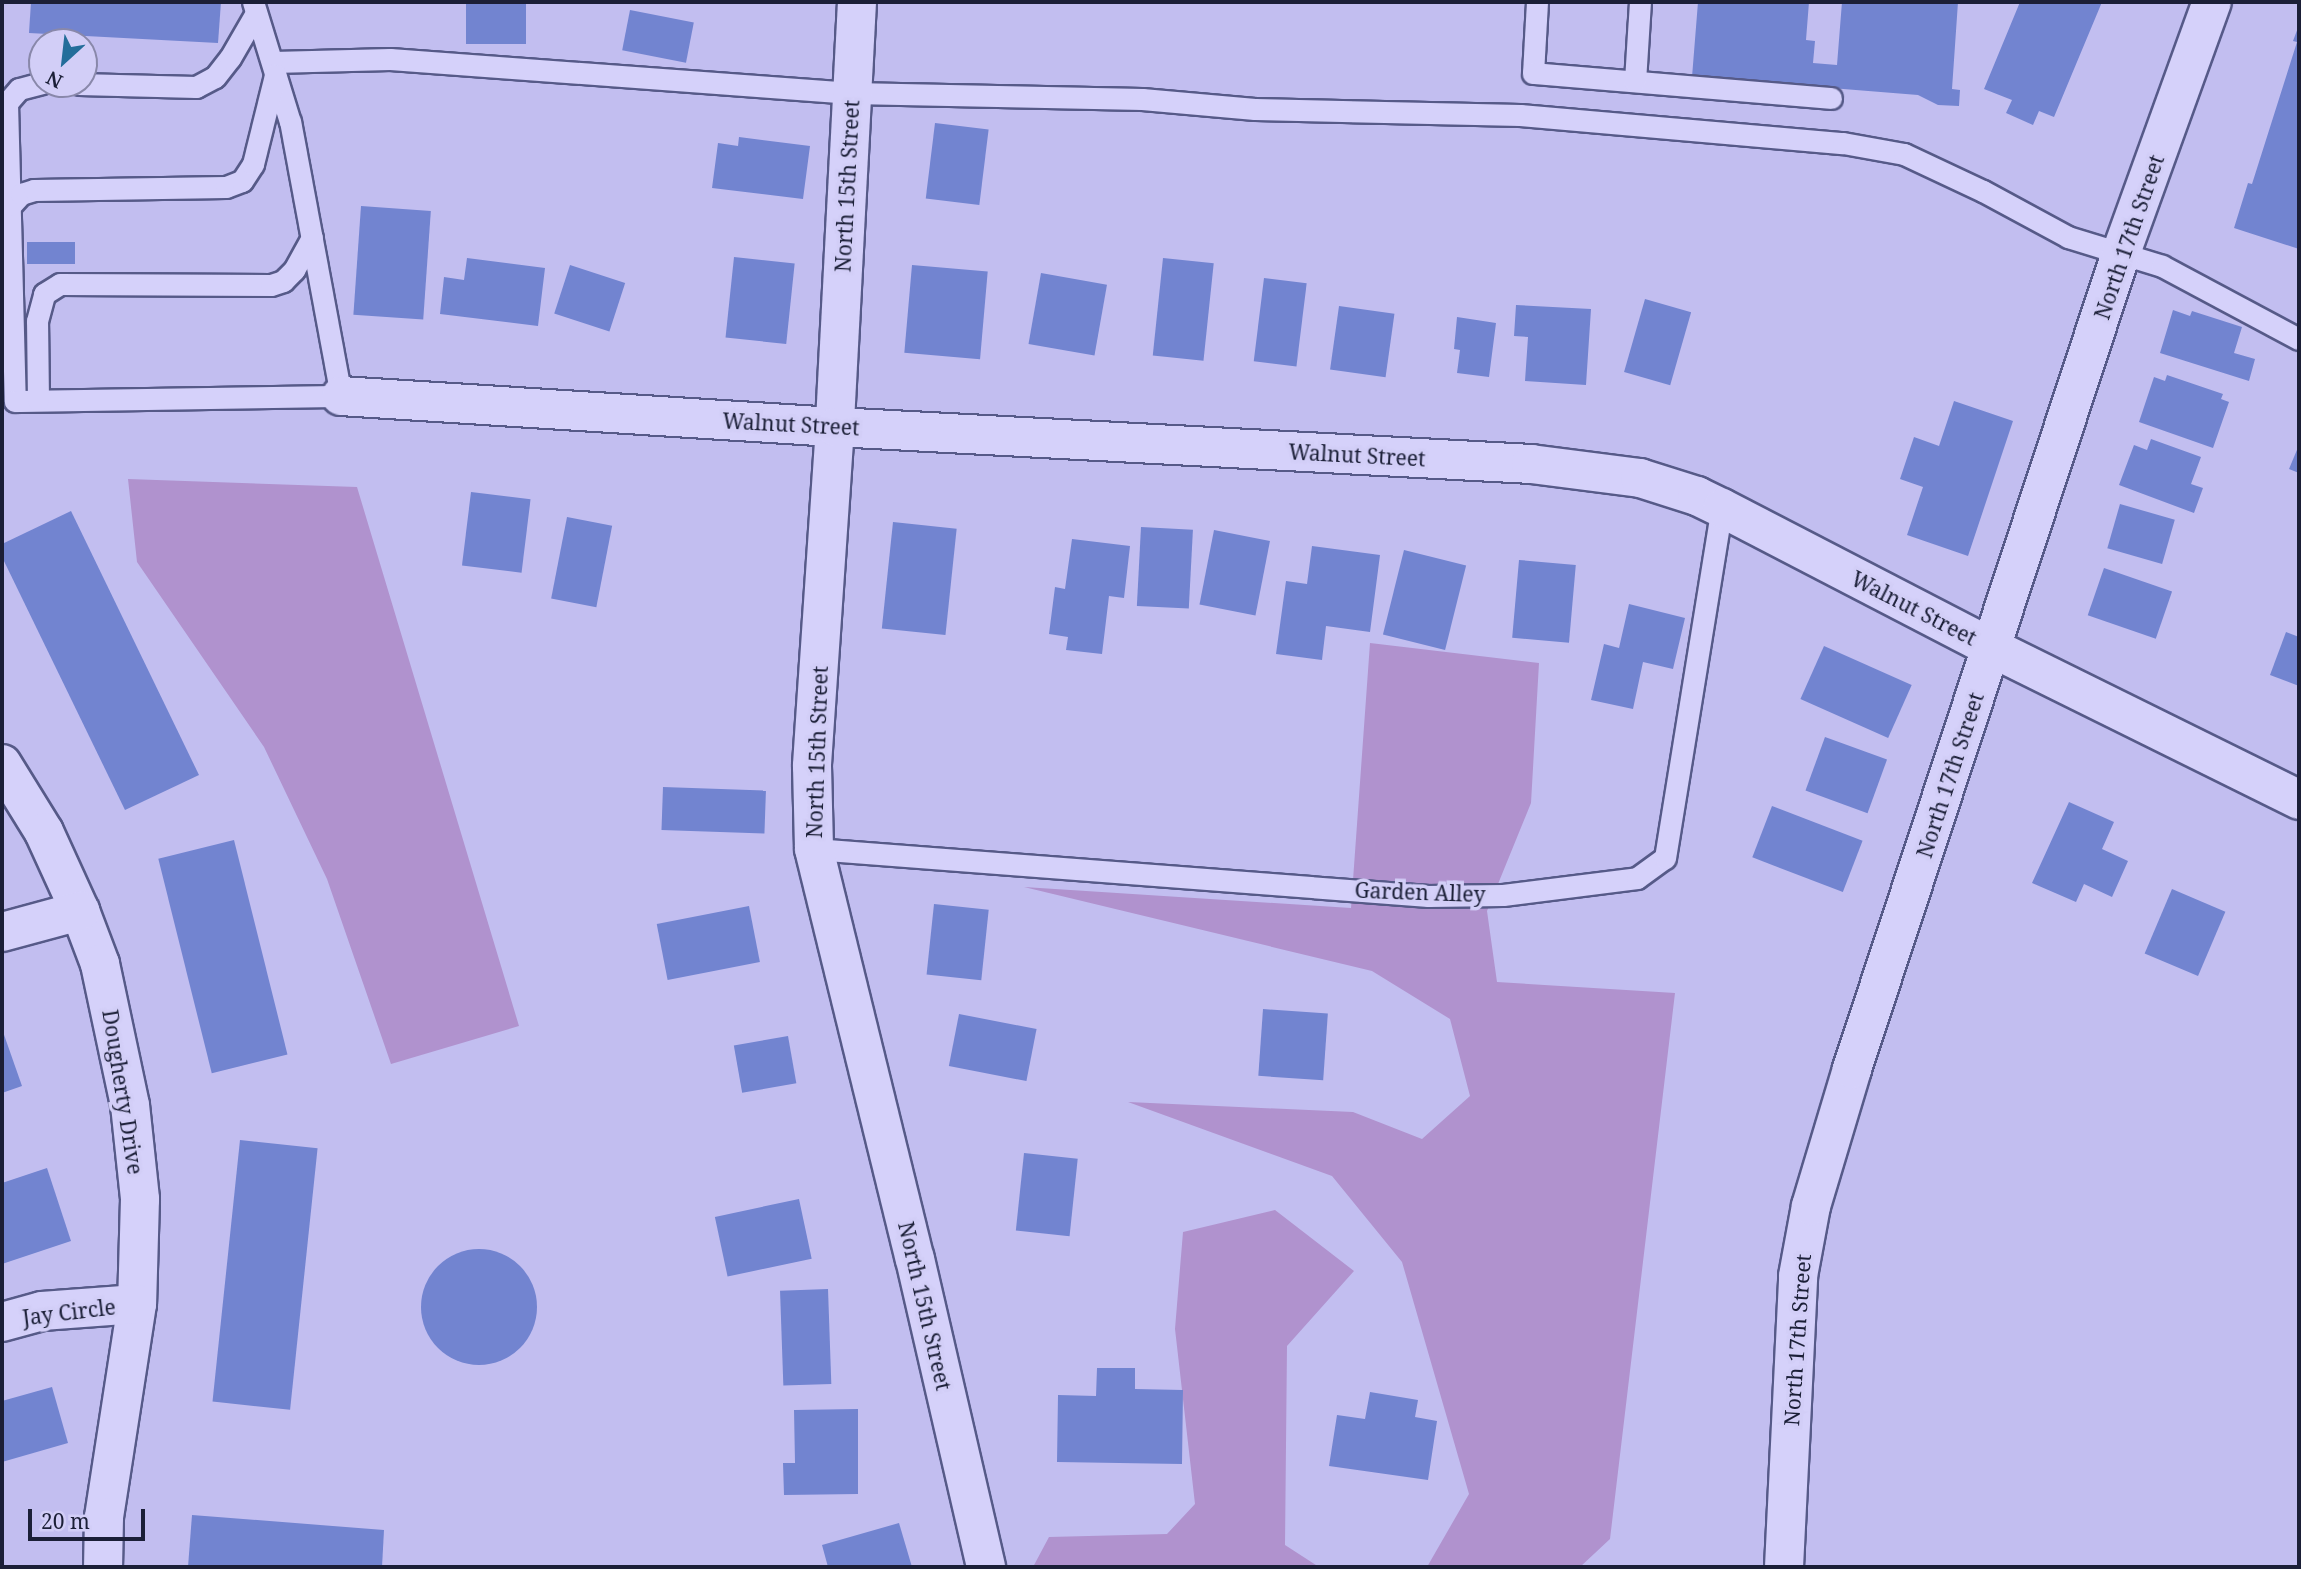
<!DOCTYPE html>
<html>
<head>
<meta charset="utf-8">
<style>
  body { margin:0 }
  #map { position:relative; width:2301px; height:1569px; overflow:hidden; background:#c2bef0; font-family:"Noto Serif",serif }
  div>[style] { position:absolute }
  .green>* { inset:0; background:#b092ce }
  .building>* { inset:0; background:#7284d0; transform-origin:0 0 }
  .round { border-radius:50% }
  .roads { filter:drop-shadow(2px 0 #565a88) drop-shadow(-2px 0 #565a88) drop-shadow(0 2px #565a88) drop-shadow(0 -2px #565a88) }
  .service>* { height:21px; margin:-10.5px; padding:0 10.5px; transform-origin:10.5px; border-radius:10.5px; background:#d5d1fa }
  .minor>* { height:38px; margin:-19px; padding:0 19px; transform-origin:19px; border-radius:19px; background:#d5d1fa }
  span { translate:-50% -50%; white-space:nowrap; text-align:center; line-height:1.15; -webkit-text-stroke:7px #d2cef7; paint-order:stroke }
  .street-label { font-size:21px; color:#1b1f37 }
  .frame { position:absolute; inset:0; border:4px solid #1b1f37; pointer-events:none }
  .north { position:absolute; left:28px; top:28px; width:70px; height:70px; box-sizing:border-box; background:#d2cef7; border:2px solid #8988aa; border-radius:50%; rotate:207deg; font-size:19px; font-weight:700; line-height:28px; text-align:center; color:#1b1f37 }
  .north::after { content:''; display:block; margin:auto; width:24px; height:32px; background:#236d9a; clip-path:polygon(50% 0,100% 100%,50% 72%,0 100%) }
  .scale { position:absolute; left:28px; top:1509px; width:117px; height:32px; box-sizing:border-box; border:4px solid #1b1f37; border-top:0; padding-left:9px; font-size:21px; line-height:24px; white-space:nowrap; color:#1b1f37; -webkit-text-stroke:5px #d2cef7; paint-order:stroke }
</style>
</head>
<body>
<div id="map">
  <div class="green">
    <div style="clip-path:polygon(128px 479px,357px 487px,519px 1026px,391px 1064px,327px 879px,264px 747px,137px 562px)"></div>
    <div style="clip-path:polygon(1370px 643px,1539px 663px,1531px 803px,1487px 911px,1497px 982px,1675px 993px,1610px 1539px,1580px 1567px,1427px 1567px,1469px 1494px,1402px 1262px,1332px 1176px,1128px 1102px,1353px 1112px,1422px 1139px,1470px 1096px,1450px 1019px,1372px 971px,1024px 887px,1351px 908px)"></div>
    <div style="clip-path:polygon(1275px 1210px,1354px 1271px,1287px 1346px,1285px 1545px,1319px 1567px,1033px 1567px,1049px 1537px,1167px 1534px,1195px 1504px,1175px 1329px,1183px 1232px)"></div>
  </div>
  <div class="building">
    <div style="clip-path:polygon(31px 2px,221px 2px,218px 43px,29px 33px)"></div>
    <div style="left:466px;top:2px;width:60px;height:42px"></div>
    <div style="clip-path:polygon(1698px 2px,1809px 2px,1806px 40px,1815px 41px,1813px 63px,1837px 65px,1842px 2px,1958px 2px,1952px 89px,1960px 90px,1959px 106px,1938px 105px,1918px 95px,1692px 77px)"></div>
    <div style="clip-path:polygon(2020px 2px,2102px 2px,2054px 117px,2039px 111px,2033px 125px,2006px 113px,2012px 100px,1984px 89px)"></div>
    <div style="left:630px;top:10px;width:65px;height:41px;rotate:11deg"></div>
    <div style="clip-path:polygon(2299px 25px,2299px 249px,2234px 228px,2248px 183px,2252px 184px,2297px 42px,2293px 41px)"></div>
    <div style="left:935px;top:123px;width:54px;height:76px;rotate:7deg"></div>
    <div style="clip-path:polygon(739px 137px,810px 146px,803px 199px,712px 188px,718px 143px,738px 146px)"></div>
    <div style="left:361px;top:206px;width:70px;height:109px;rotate:4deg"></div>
    <div style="left:27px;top:242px;width:48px;height:22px"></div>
    <div style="left:734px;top:257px;width:61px;height:81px;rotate:6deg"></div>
    <div style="clip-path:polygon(467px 258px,545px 268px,538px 326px,440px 314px,444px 277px,464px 280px)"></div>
    <div style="left:1163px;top:258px;width:51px;height:98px;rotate:6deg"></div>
    <div style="left:570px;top:265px;width:58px;height:51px;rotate:18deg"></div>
    <div style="left:912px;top:265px;width:76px;height:88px;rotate:5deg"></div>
    <div style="left:1041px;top:273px;width:67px;height:72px;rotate:10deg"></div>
    <div style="left:1264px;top:278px;width:43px;height:84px;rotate:7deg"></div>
    <div style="left:1645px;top:299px;width:48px;height:76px;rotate:16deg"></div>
    <div style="clip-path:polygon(1516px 305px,1591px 309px,1586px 385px,1525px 381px,1528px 337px,1514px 336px)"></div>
    <div style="left:1339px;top:306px;width:56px;height:64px;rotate:8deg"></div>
    <div style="clip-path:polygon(2173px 310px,2190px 316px,2192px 311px,2242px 327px,2234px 353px,2255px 359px,2249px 381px,2160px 353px)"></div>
    <div style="clip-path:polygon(1457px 317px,1496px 323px,1489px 377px,1457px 373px,1460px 350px,1454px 349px)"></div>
    <div style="clip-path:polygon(2167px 375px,2223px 394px,2221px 399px,2229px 402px,2213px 448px,2139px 422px,2154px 377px,2165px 381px)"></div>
    <div style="clip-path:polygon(1954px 401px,2013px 421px,1968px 556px,1907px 535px,1923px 487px,1900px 479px,1914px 437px,1939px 446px)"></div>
    <div style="clip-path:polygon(2151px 439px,2201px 457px,2191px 484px,2203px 488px,2194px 513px,2119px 485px,2134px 445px,2147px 450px)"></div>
    <div style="clip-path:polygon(2299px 445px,2299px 473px,2289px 469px)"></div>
    <div style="left:471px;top:492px;width:60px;height:74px;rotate:7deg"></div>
    <div style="left:2120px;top:504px;width:57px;height:46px;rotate:16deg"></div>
    <div style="clip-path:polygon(71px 511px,199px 775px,125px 810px,2px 557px,2px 544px)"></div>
    <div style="left:567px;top:517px;width:46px;height:83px;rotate:11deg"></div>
    <div style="left:893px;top:522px;width:64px;height:107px;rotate:6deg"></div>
    <div style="left:1141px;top:527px;width:52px;height:79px;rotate:3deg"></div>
    <div style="left:1214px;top:530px;width:57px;height:76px;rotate:11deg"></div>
    <div style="clip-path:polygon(1072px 539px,1130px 546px,1124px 598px,1109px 596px,1102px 654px,1066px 650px,1068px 637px,1049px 634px,1055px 587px,1065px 589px)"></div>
    <div style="clip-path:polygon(1312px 546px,1380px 555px,1370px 632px,1326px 626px,1322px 660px,1276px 654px,1286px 581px,1307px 584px)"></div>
    <div style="left:1404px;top:550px;width:64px;height:87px;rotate:14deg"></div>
    <div style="left:1519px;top:560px;width:57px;height:78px;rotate:5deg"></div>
    <div style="left:2104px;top:568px;width:72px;height:50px;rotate:19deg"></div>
    <div style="clip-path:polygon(1629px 604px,1685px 618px,1673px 669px,1643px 662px,1633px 709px,1591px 700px,1604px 644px,1619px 648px)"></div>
    <div style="clip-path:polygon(2286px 632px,2299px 637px,2299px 686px,2270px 675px)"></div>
    <div style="left:1824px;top:646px;width:96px;height:58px;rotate:24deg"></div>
    <div style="left:1825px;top:737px;width:66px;height:57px;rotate:20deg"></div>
    <div style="left:663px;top:787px;width:103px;height:43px;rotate:2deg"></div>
    <div style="clip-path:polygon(2069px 802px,2114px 822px,2102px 849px,2128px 861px,2112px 897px,2084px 884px,2076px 902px,2032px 883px)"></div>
    <div style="left:1772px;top:806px;width:97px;height:55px;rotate:21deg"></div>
    <div style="left:234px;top:840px;width:221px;height:78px;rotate:76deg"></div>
    <div style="left:2172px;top:889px;width:58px;height:70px;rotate:23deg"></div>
    <div style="left:934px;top:904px;width:55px;height:71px;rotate:6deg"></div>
    <div style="left:749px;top:906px;width:57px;height:94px;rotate:79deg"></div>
    <div style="left:1263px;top:1009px;width:65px;height:67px;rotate:4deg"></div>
    <div style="left:959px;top:1014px;width:79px;height:53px;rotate:11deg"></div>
    <div style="clip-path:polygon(2px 1029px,22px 1086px,2px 1093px)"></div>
    <div style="left:788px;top:1036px;width:48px;height:55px;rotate:80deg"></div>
    <div style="left:240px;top:1140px;width:78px;height:263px;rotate:6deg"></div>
    <div style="left:1024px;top:1153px;width:54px;height:78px;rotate:6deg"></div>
    <div style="clip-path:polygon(47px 1168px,71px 1241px,2px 1264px,2px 1183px)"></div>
    <div style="left:799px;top:1199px;width:61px;height:86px;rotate:78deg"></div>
    <div class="round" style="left:421px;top:1249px;width:116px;height:116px"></div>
    <div style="left:828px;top:1289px;width:95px;height:48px;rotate:88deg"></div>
    <div style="clip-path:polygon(1097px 1368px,1135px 1368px,1135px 1389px,1183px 1390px,1182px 1464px,1057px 1462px,1058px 1395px,1096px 1396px)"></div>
    <div style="clip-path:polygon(52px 1387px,68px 1443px,2px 1462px,2px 1401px)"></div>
    <div style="clip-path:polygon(1370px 1392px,1418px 1400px,1415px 1417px,1437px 1421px,1428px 1480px,1329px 1466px,1337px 1415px,1365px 1419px)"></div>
    <div style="clip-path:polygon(858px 1409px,858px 1494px,784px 1495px,783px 1463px,795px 1463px,794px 1410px)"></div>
    <div style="clip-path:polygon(192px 1515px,384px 1530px,382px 1567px,188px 1567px)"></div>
    <div style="clip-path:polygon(899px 1523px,912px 1567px,828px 1567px,822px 1545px)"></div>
  </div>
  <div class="roads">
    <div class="service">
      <div style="left:1537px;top:2px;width:71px;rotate:93.2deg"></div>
      <div style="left:1533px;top:73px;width:299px;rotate:4.8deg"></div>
      <div style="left:273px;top:62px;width:117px;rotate:-1.5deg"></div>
      <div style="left:390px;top:59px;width:463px;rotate:4.2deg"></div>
      <div style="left:852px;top:93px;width:290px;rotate:1.2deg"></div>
      <div style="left:1142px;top:99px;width:113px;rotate:5.1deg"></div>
      <div style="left:1255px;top:109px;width:265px;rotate:1.3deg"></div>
      <div style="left:1520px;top:115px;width:324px;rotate:5deg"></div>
      <div style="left:1843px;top:143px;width:62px;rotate:10.2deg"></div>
      <div style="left:1904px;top:154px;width:87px;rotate:25.1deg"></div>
      <div style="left:1983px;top:191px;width:97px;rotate:28.4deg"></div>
      <div style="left:2068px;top:237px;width:98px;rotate:17.1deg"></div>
      <div style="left:2162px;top:266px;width:155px;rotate:28.1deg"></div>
      <div style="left:1635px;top:81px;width:79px;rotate:-86.4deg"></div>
      <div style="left:42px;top:83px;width:24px;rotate:165deg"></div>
      <div style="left:19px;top:89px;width:18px;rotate:131deg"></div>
      <div style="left:7px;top:103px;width:298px;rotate:88.5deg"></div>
      <div style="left:15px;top:401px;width:326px;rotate:-0.9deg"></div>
      <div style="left:341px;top:396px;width:279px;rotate:-100.5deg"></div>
      <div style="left:290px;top:122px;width:126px;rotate:-107.1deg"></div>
      <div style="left:79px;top:84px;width:117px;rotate:1.5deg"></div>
      <div style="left:196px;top:87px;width:21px;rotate:-28deg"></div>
      <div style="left:215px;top:77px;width:24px;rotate:-52deg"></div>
      <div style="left:230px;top:58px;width:52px;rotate:-60deg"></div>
      <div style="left:11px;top:205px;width:15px;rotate:-48deg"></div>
      <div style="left:21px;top:194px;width:14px;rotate:-17deg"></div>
      <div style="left:34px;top:190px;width:192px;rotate:-0.9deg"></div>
      <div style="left:226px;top:187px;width:17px;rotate:-21deg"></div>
      <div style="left:242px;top:181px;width:20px;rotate:-57deg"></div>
      <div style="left:253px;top:164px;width:92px;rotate:-76.1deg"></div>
      <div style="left:38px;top:400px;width:79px;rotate:-90.7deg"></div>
      <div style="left:37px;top:321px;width:28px;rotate:-75deg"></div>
      <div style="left:44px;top:294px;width:19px;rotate:-32deg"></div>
      <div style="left:60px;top:284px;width:211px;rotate:0.3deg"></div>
      <div style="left:271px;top:285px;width:13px;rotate:-18deg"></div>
      <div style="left:283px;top:281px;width:16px;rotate:-45deg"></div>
      <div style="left:294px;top:270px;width:37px;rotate:-61deg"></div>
      <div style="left:814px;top:849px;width:616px;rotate:4.38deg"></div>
      <div style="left:1428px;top:896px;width:75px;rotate:-0.8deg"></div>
      <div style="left:1503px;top:895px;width:135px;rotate:-7.2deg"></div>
      <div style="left:1637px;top:878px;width:34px;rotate:-36deg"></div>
      <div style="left:1665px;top:858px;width:355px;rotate:-80.8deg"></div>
    </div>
    <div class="minor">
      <div style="left:857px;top:2px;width:426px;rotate:93deg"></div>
      <div style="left:835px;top:427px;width:340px;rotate:93.9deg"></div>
      <div style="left:812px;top:766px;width:83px;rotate:88.6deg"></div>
      <div style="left:814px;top:849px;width:422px;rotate:76.2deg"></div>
      <div style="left:915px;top:1259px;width:316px;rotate:77deg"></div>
      <div style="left:341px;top:396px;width:495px;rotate:3.6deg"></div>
      <div style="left:835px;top:427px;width:697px;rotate:3.04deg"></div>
      <div style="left:1531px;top:464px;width:110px;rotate:7.3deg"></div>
      <div style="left:1640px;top:478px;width:60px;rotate:17.5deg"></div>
      <div style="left:1697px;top:496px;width:28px;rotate:26deg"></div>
      <div style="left:1722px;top:508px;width:304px;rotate:27.4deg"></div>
      <div style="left:1992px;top:648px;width:343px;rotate:26.3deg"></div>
      <div style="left:2px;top:764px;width:80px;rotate:58.3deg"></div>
      <div style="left:44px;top:832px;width:87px;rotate:65.5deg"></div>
      <div style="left:80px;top:911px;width:57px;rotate:69.3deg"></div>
      <div style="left:100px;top:964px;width:144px;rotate:78deg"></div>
      <div style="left:130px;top:1105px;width:95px;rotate:83.9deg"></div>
      <div style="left:140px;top:1199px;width:105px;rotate:91.6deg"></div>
      <div style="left:137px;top:1304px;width:216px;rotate:98.8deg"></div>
      <div style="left:104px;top:1517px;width:50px;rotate:91.1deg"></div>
      <div style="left:2px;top:932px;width:81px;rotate:-15.1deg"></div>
      <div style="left:2px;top:1322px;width:41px;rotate:-15.4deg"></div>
      <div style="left:42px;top:1311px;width:95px;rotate:-4.2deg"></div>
      <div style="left:1784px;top:1567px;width:291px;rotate:-87.2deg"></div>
      <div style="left:1798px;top:1276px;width:71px;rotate:-79.5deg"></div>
      <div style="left:1811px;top:1206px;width:143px;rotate:-73.3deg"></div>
      <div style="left:1852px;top:1069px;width:859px;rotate:-71.75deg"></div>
      <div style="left:2121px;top:253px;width:267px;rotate:-70.1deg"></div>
    </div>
  </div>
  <div class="street-label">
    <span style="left:847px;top:186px;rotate:-87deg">North 15th Street</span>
    <span style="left:2129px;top:237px;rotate:-71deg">North 17th Street</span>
    <span style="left:791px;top:424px;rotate:3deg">Walnut Street</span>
    <span style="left:1357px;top:455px;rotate:3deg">Walnut Street</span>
    <span style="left:1914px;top:608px;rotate:27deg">Walnut Street</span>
    <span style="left:817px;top:752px;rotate:-88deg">North 15th Street</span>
    <span style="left:1950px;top:775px;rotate:-72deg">North 17th Street</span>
    <span style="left:1420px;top:892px;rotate:2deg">Garden Alley</span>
    <span style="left:123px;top:1092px;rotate:81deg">Dougherty Drive</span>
    <span style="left:925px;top:1306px;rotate:77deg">North 15th Street</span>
    <span style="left:69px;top:1312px;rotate:-7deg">Jay Circle</span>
    <span style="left:1797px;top:1340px;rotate:-86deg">North 17th Street</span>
  </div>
  <div class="frame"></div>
  <div class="north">N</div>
  <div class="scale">20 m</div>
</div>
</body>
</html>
